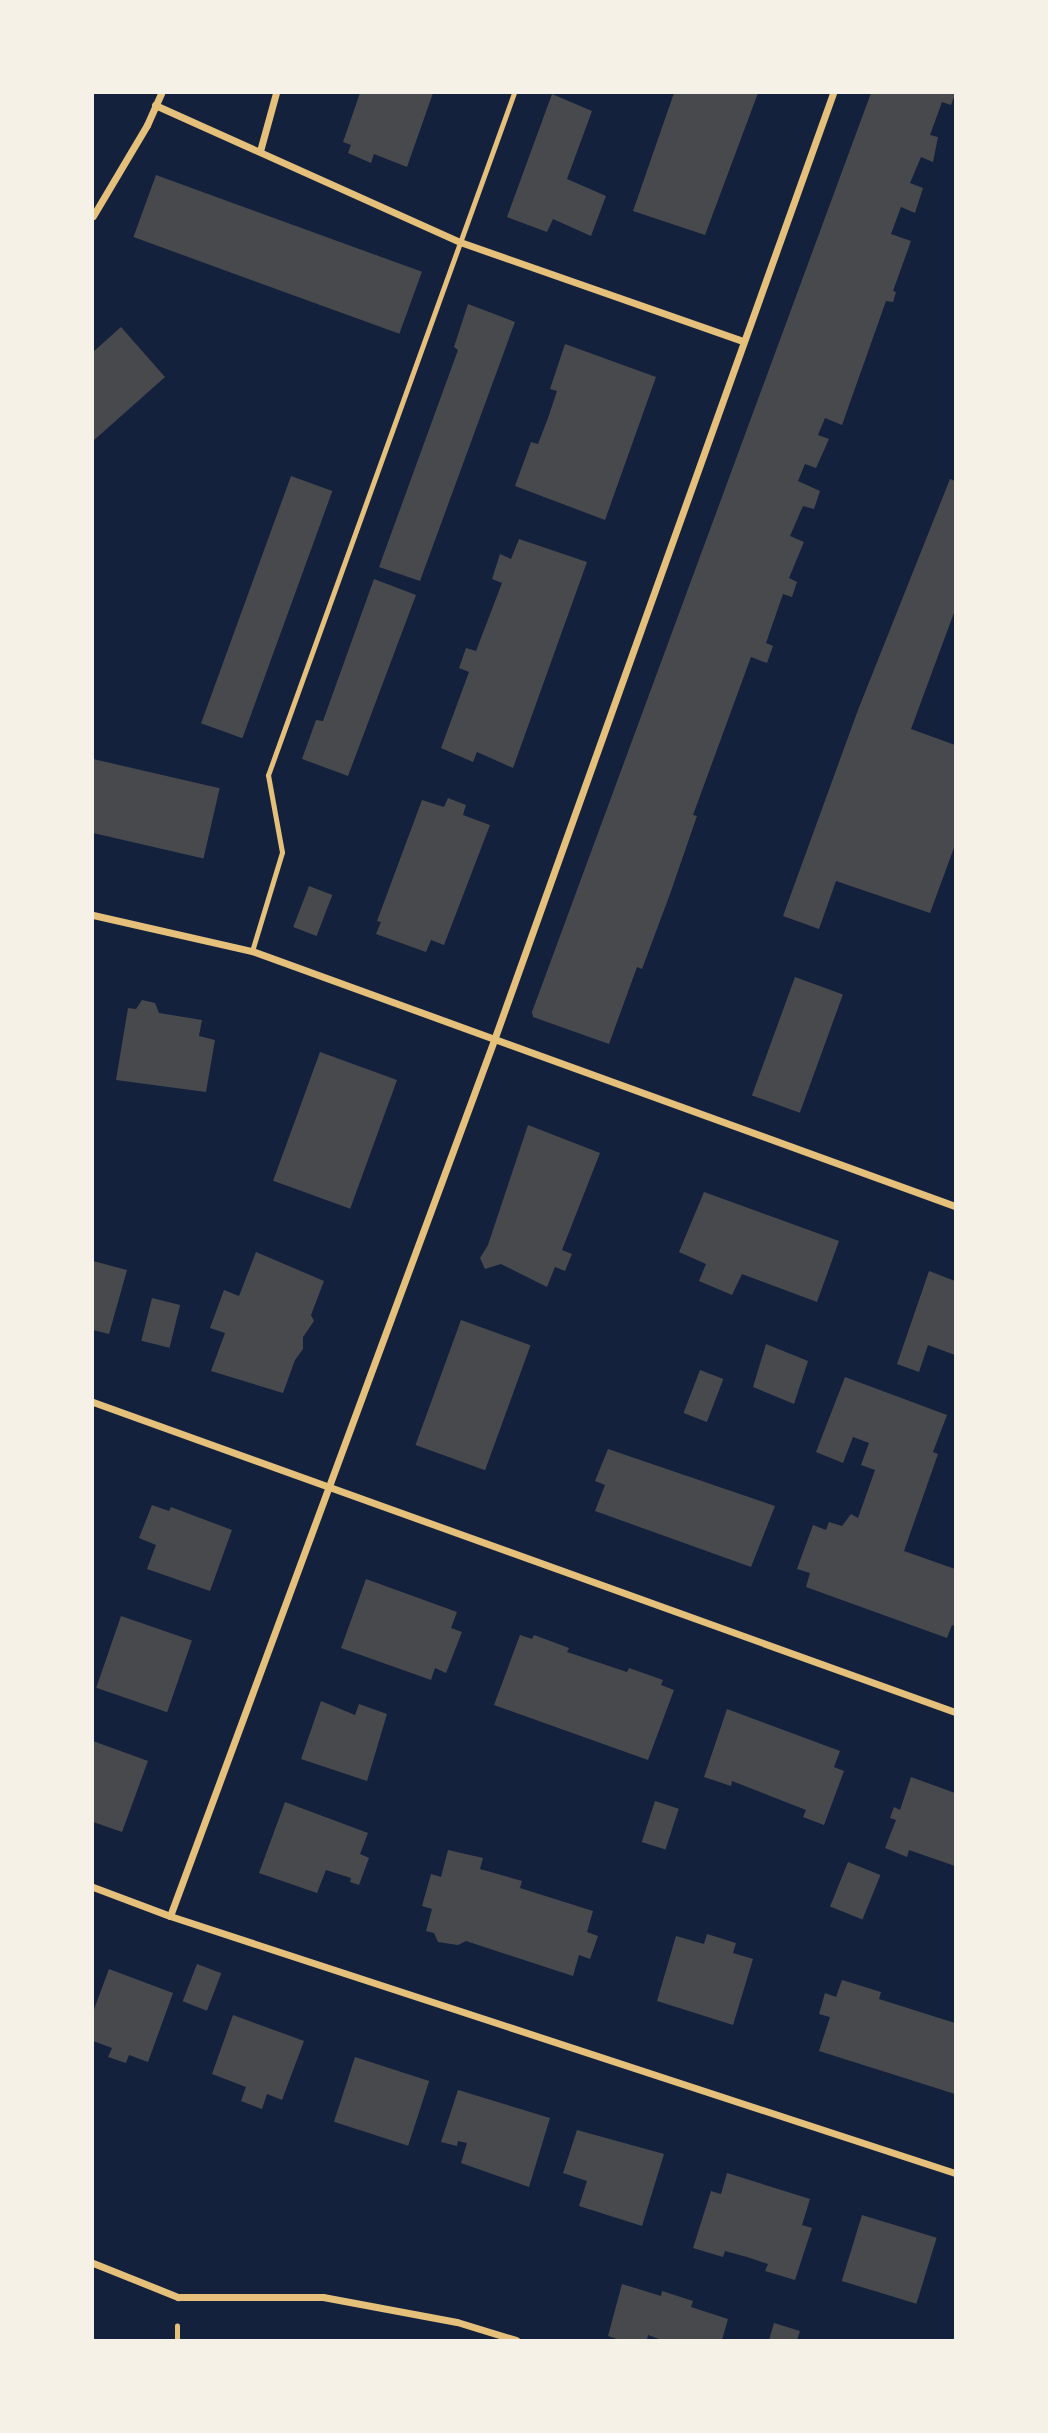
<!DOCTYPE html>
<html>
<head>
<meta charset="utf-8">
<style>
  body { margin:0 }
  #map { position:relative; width:1048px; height:2433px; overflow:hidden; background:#14213d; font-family:Georgia,serif }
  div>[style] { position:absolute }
  .building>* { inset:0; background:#48494c; transform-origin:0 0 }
  .path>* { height:4.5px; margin:-2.25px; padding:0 2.25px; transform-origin:2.25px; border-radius:2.25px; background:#e5c07b }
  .service>* { height:5px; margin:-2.5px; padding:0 2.5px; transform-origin:2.5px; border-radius:2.5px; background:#e5c07b }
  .minor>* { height:7px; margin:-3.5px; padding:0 3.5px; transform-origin:3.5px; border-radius:3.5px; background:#e5c07b }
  span { translate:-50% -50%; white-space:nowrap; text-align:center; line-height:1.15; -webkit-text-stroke:7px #f6f1e7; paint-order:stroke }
  .frame { position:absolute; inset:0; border:94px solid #f6f1e7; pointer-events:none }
</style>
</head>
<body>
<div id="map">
  <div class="building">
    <div style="clip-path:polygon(360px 93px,433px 93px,407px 167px,374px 154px,371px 163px,348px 153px,351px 145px,343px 142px)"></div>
    <div style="clip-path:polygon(674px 93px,758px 93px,705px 235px,633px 211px)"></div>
    <div style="clip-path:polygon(871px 93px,955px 94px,951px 105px,942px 102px,930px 135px,938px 137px,933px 162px,921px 157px,910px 183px,923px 188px,915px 213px,901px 207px,891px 234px,911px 241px,893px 291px,896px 292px,893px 302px,886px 301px,842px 425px,825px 418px,818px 435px,829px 439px,816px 468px,805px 464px,798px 481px,820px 491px,814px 509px,803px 506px,790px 536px,804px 542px,789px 578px,797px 582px,792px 597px,783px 594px,766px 643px,773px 646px,767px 663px,751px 657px,693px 815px,697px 816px,670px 894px,642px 969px,637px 967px,609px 1044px,533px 1017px,532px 1012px)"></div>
    <div style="clip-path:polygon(552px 94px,592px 111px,567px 179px,606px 196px,591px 236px,553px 219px,547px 232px,507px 217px)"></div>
    <div style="left:156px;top:175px;width:283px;height:66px;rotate:20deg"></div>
    <div style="clip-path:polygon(468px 304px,515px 322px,420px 581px,379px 567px,458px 350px,454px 347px)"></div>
    <div style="clip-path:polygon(121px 327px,165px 377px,93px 441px,93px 352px)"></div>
    <div style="clip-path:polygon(565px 344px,656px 377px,605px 520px,515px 486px,531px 442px,538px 444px,548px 418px,557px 391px,550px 389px)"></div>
    <div style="left:291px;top:476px;width:44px;height:263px;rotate:20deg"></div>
    <div style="clip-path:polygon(950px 479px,955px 481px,955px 610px,911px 729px,955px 745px,955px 845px,930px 913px,836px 881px,819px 929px,783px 916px,858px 710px)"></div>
    <div style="clip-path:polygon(519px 539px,587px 562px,513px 768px,477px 752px,473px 762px,441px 748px,469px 672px,459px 668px,466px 648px,476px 651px,502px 583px,492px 579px,500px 554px,511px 559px)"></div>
    <div style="clip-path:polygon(374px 579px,416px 595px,348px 776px,302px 759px,316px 720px,323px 721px)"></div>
    <div style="left:93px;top:759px;width:130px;height:72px;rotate:13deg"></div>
    <div style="clip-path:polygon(448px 798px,466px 805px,463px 815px,490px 825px,444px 945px,431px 940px,426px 952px,376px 934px,381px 922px,377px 921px,422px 800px,444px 807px)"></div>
    <div style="left:309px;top:886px;width:25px;height:44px;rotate:21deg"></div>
    <div style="left:795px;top:977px;width:51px;height:126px;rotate:20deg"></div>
    <div style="clip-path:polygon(142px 1000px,155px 1003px,159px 1013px,202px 1020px,199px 1036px,215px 1040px,206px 1092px,116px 1080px,128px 1008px,136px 1009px)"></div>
    <div style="left:320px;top:1052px;width:82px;height:137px;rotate:20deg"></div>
    <div style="clip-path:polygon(528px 1125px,600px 1153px,562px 1250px,572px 1254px,565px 1271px,555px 1267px,547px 1287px,501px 1264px,485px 1269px,480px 1258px,488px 1245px)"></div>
    <div style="clip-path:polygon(704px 1192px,839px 1241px,817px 1302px,742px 1274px,732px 1295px,699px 1281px,706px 1264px,679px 1252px)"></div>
    <div style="clip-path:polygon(256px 1252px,324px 1281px,311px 1315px,314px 1321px,303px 1337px,303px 1349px,295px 1360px,283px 1393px,211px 1371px,225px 1333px,210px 1328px,224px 1290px,239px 1296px)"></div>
    <div style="clip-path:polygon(93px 1261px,127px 1270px,109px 1334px,93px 1330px)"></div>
    <div style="clip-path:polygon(929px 1271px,955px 1281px,955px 1355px,928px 1345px,919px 1372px,897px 1364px)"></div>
    <div style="left:152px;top:1298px;width:29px;height:44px;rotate:14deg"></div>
    <div style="left:461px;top:1320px;width:74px;height:133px;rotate:20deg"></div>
    <div style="clip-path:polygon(766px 1344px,808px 1361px,794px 1404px,753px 1387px)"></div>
    <div style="left:700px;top:1370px;width:25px;height:46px;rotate:21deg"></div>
    <div style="clip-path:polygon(845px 1377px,947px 1415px,933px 1452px,938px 1454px,904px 1551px,955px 1569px,955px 1626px,952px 1625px,947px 1638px,806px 1587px,810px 1573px,797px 1569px,813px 1525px,826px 1530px,829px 1522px,842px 1526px,851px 1514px,858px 1518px,875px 1470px,861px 1465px,869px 1443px,853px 1437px,843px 1463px,816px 1452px)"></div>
    <div style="clip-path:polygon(608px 1449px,775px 1506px,751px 1567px,595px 1511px,605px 1485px,595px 1481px)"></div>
    <div style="clip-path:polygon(152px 1505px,169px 1511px,171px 1507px,232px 1530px,210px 1591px,147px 1569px,156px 1545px,139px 1538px)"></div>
    <div style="clip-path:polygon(366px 1579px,457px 1612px,451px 1628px,462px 1632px,446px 1673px,435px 1668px,431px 1680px,341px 1648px)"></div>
    <div style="left:121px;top:1616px;width:75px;height:76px;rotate:19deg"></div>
    <div style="clip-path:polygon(520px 1635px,532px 1639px,534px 1635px,569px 1648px,567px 1652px,627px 1672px,629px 1668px,663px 1680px,661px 1685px,674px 1690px,648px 1760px,494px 1705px)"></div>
    <div style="clip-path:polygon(321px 1701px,355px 1715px,359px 1704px,387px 1714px,367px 1781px,301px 1759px)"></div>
    <div style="clip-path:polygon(727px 1709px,840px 1751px,834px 1767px,844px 1771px,824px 1825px,803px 1817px,806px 1810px,732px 1781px,731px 1786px,704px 1777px)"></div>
    <div style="clip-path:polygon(93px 1741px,148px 1761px,122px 1832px,93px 1822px)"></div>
    <div style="clip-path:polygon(911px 1777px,955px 1793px,955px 1866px,909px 1850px,907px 1857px,885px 1848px,896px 1820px,890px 1818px,894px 1807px,900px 1810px)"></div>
    <div style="left:655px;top:1801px;width:25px;height:43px;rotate:18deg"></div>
    <div style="clip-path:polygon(285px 1802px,368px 1833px,360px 1854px,369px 1858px,359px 1885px,350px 1882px,351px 1878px,326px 1870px,317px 1893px,259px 1873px)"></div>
    <div style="clip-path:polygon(448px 1850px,483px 1858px,480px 1869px,522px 1881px,520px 1888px,593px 1911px,587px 1932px,598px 1936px,590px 1959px,579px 1955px,573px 1976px,466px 1941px,458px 1945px,438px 1942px,434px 1933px,426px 1931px,432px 1909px,422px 1906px,431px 1874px,441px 1877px)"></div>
    <div style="left:848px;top:1862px;width:35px;height:48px;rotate:22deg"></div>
    <div style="clip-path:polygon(707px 1934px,736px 1943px,733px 1953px,753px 1959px,733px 2025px,657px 2001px,676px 1936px,704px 1944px)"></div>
    <div style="left:197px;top:1964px;width:26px;height:40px;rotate:21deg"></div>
    <div style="clip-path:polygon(109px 1969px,173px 1993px,148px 2062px,129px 2055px,126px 2063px,108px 2057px,112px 2048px,93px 2041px,93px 2012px)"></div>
    <div style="clip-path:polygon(842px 1980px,881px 1992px,879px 1999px,955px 2023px,955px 2094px,819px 2051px,830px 2017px,819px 2014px,825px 1993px,836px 1997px)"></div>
    <div style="clip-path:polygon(233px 2015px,304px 2041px,282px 2100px,267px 2094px,262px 2109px,241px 2101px,246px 2087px,212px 2074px)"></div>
    <div style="left:355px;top:2057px;width:78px;height:68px;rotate:18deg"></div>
    <div style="clip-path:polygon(458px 2090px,550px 2118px,529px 2187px,461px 2163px,467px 2143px,458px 2141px,457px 2146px,441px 2142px)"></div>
    <div style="clip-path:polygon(577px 2130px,664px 2154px,642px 2226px,579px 2206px,587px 2181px,563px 2173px)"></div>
    <div style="clip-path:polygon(727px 2173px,810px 2199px,802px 2225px,812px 2228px,795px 2280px,765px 2271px,768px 2264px,747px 2257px,725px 2251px,723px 2257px,693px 2248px,711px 2191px,721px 2194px)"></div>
    <div style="left:862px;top:2215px;width:78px;height:69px;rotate:17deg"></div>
    <div style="clip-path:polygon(622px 2284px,661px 2296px,662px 2291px,693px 2301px,691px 2307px,728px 2319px,722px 2340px,662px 2340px,648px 2335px,647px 2340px,620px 2340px,608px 2336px)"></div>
    <div style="clip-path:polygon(774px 2323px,800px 2331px,797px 2340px,769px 2340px)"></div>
  </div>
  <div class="path">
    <div style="left:177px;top:2340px;width:14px;rotate:-90deg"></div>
  </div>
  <div class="service">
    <div style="left:252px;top:951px;width:103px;rotate:-73.1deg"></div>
    <div style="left:282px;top:852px;width:78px;rotate:-100.3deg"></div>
    <div style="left:268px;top:775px;width:725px;rotate:-70.17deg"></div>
  </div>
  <div class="minor">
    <div style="left:155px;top:105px;width:334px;rotate:24.2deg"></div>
    <div style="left:460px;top:242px;width:300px;rotate:19.3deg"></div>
    <div style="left:260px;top:151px;width:60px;rotate:-74.6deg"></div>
    <div style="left:93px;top:216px;width:106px;rotate:-59.3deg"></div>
    <div style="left:147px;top:125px;width:35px;rotate:-66deg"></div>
    <div style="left:93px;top:915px;width:163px;rotate:12.8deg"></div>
    <div style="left:252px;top:951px;width:748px;rotate:19.94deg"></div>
    <div style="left:93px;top:1402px;width:916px;rotate:19.78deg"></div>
    <div style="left:93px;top:1887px;width:82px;rotate:20.6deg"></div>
    <div style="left:170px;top:1916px;width:826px;rotate:18.13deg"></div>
    <div style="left:170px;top:1916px;width:934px;rotate:-69.7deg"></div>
    <div style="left:494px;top:1040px;width:1006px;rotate:-70.3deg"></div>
    <div style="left:93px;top:2263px;width:92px;rotate:21.8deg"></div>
    <div style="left:178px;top:2297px;width:145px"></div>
    <div style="left:323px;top:2297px;width:136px;rotate:10.6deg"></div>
    <div style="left:457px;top:2322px;width:62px;rotate:17deg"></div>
  </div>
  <div class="frame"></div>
</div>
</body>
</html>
